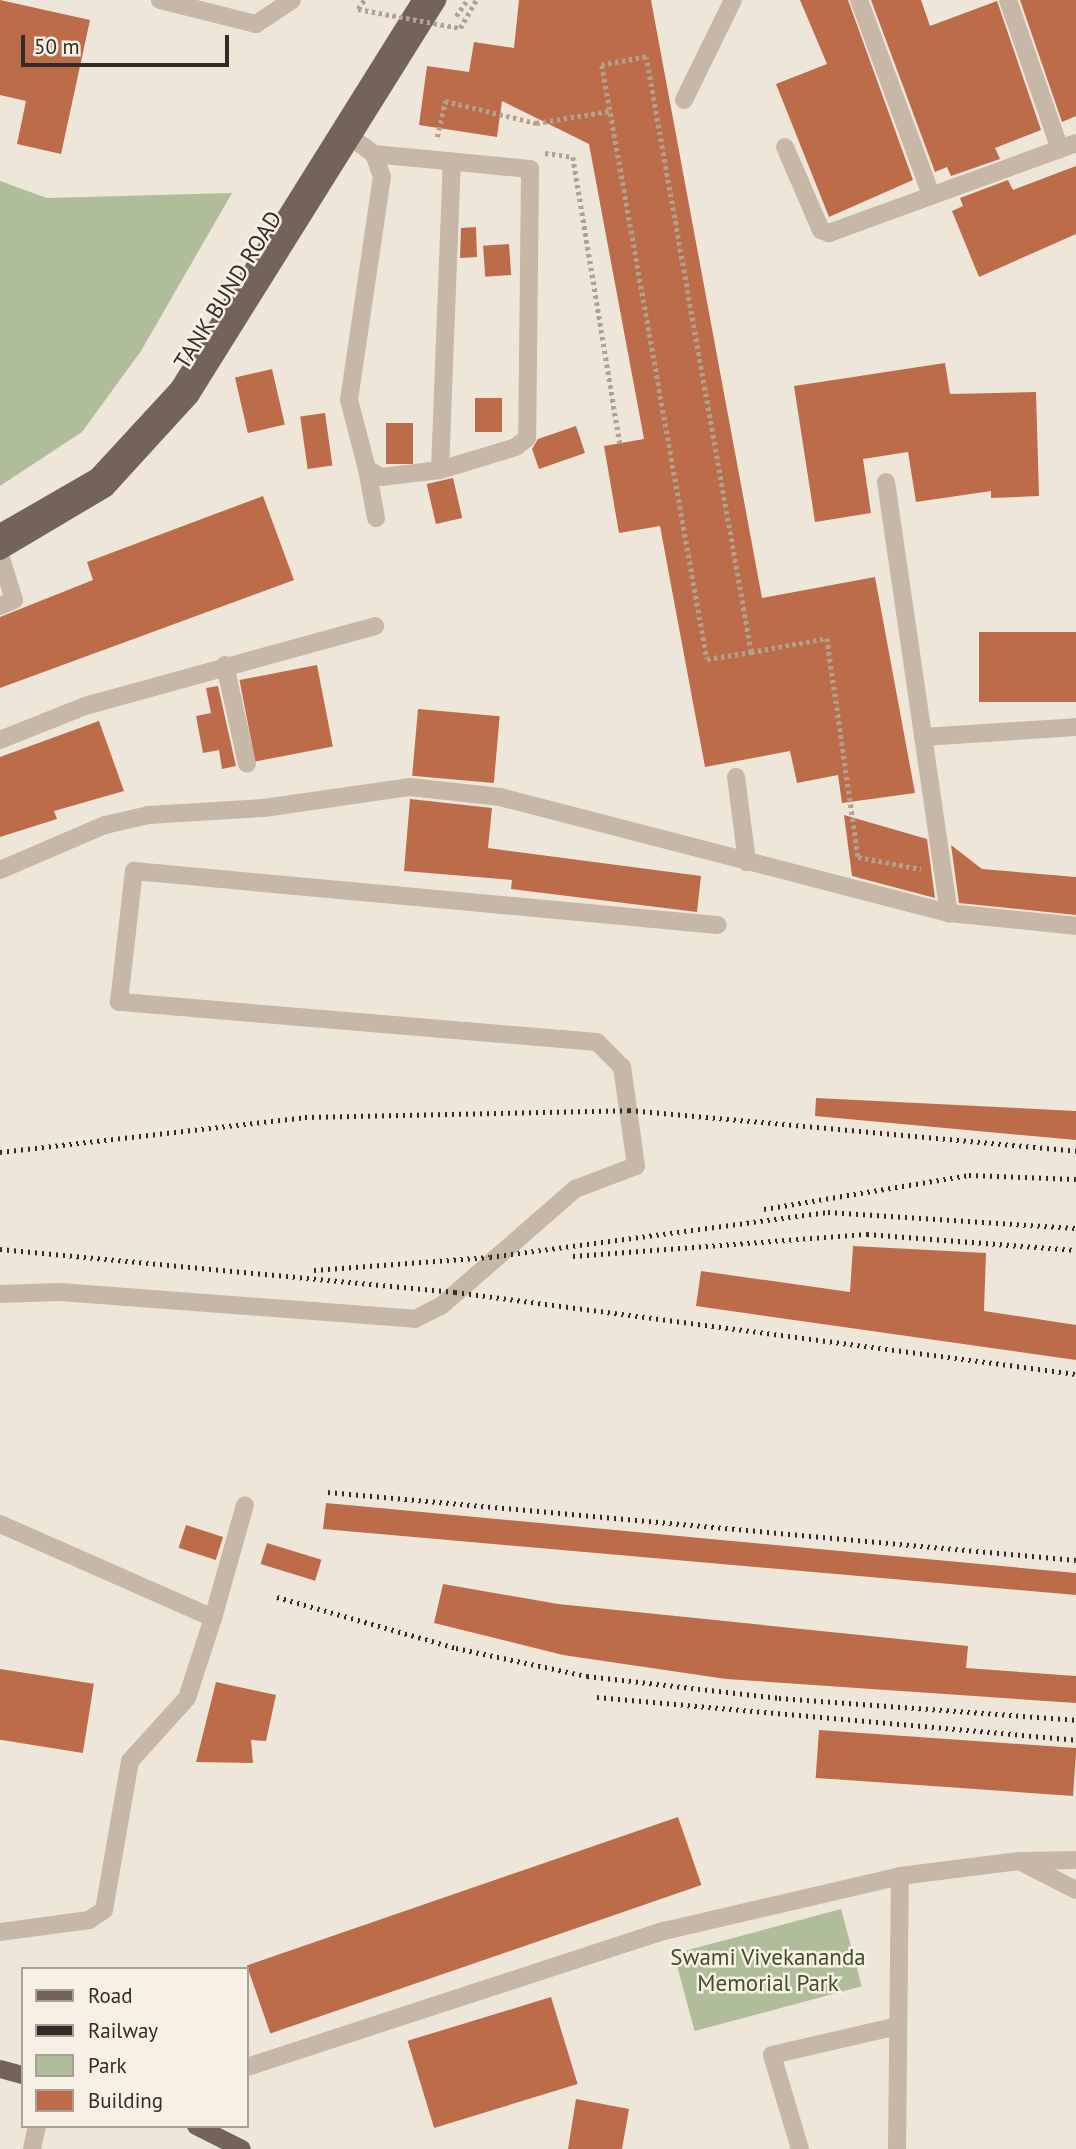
<!DOCTYPE html>
<html>
<head>
<meta charset="utf-8">
<style>
  body { margin:0 }
  #map { position:relative; width:1076px; height:2149px; overflow:hidden; background:#efe6da; font-family:"PT Sans",sans-serif }
  div>[style] { position:absolute }
  .green>* { inset:0; background:#b0bd9b; transform-origin:0 0 }
  .building>* { inset:0; background:#bd6c4a; transform-origin:0 0 }
  .path>* { height:4.5px; margin-top:-2.25px; transform-origin:0; background:repeating-linear-gradient(90deg,#b2a191 0 3.5px,transparent 0 7px) }
  .minor>* { height:18px; margin:-9px; padding:0 9px; transform-origin:9px; border-radius:9px; background:#c6b7a7 }
  .major>* { height:18px; margin:-9px; padding:0 9px; transform-origin:9px; border-radius:9px; background:#746359 }
  .rail>* { height:5px; margin-top:-2.5px; transform-origin:0; background:repeating-linear-gradient(90deg,#332b27 0 2px,transparent 0 7px) }
  .path-bridge>* { height:4.5px; margin-top:-2.25px; transform-origin:0; background:repeating-linear-gradient(90deg,#b2a191 0 3.5px,transparent 0 7px) }
  span { translate:-50% -50%; white-space:nowrap; text-align:center; line-height:1.15; -webkit-text-stroke:5px #f7f0e5; paint-order:stroke }
  .street-label { font-size:23px; color:#332b27 }
  .park-label { font-size:23px; color:#414f2c }
  .legend { position:absolute; left:21px; top:1967px; width:228px; height:161px; box-sizing:border-box; background:#f7f0e5; border:2px solid #a9a199; margin:0; padding:9px 12px; list-style:none; font-size:21px; color:#332b27 }
  .legend li { display:flex; align-items:center; gap:14px; height:35px }
  .legend b { width:35px; border:2px solid #a9a199 }
  .scale { position:absolute; left:21px; top:35px; width:208px; height:32px; box-sizing:border-box; border:4px solid #332b27; border-top:0; padding-left:9px; font-size:21px; line-height:24px; white-space:nowrap; color:#332b27; -webkit-text-stroke:5px #f7f0e5; paint-order:stroke }
</style>
</head>
<body>
<div id="map">
  <div class="green">
    <div style="clip-path:polygon(0 181px,47px 198px,232px 193px,141px 351px,82px 432px,0 486px)"></div>
    <div style="left:841px;top:1909px;width:80px;height:173px;rotate:75deg"></div>
  </div>
  <div class="building">
    <div style="clip-path:polygon(0 0,90px 20px,61px 154px,17px 144px,26px 101px,0 95px)"></div>
    <div style="clip-path:polygon(519px 0,651px 0,762px 598px,875px 577px,915px 793px,842px 803px,838px 775px,797px 783px,790px 751px,705px 767px,660px 526px,619px 533px,604px 446px,644px 439px,589px 144px,502px 101px,497px 137px,419px 125px,427px 66px,469px 72px,474px 42px,514px 48px)"></div>
    <div style="clip-path:polygon(800px 0,848px 0,913px 180px,829px 217px,776px 84px,827px 64px)"></div>
    <div style="clip-path:polygon(871px 0,921px 0,930px 26px,997px 1px,1041px 130px,995px 148px,1000px 159px,951px 176px,947px 167px,935px 172px)"></div>
    <div style="clip-path:polygon(1020px 0,1076px 0,1076px 116px,1062px 122px)"></div>
    <div style="clip-path:polygon(1076px 166px,1076px 234px,979px 277px,952px 211px,963px 206px,960px 198px,1008px 180px,1013px 190px)"></div>
    <div style="clip-path:polygon(476px 227px,477px 257px,460px 258px,461px 228px)"></div>
    <div style="left:509px;top:244px;width:31px;height:26px;rotate:86deg"></div>
    <div style="clip-path:polygon(945px 363px,950px 394px,1036px 392px,1039px 496px,991px 498px,991px 491px,916px 502px,908px 452px,863px 459px,871px 513px,815px 522px,794px 386px)"></div>
    <div style="left:272px;top:369px;width:57px;height:38px;rotate:77deg"></div>
    <div style="left:475px;top:398px;width:27px;height:34px"></div>
    <div style="left:325px;top:413px;width:53px;height:25px;rotate:82deg"></div>
    <div style="left:386px;top:423px;width:27px;height:41px"></div>
    <div style="clip-path:polygon(576px 426px,585px 453px,539px 469px,532px 449px,538px 439px)"></div>
    <div style="left:453px;top:478px;width:41px;height:27px;rotate:77deg"></div>
    <div style="clip-path:polygon(263px 496px,294px 580px,0 688px,0 617px,93px 580px,87px 562px)"></div>
    <div style="left:1076px;top:632px;width:70px;height:97px;rotate:90deg"></div>
    <div style="left:317px;top:665px;width:83px;height:79px;rotate:79deg"></div>
    <div style="clip-path:polygon(218px 686px,236px 766px,222px 769px,219px 750px,203px 753px,196px 716px,211px 713px,206px 688px)"></div>
    <div style="left:418px;top:709px;width:82px;height:67px;rotate:5deg"></div>
    <div style="clip-path:polygon(99px 721px,124px 791px,54px 811px,57px 819px,0 837px,0 757px)"></div>
    <div style="clip-path:polygon(410px 799px,492px 808px,488px 848px,701px 876px,697px 912px,511px 889px,512px 880px,404px 871px)"></div>
    <div style="clip-path:polygon(844px 815px,927px 839px,935px 898px,852px 876px)"></div>
    <div style="clip-path:polygon(951px 845px,982px 869px,1076px 877px,1076px 915px,959px 903px)"></div>
    <div style="clip-path:polygon(816px 1098px,1076px 1111px,1076px 1140px,815px 1116px)"></div>
    <div style="clip-path:polygon(853px 1246px,986px 1253px,984px 1311px,1076px 1325px,1076px 1360px,696px 1306px,701px 1271px,850px 1292px)"></div>
    <div style="clip-path:polygon(326px 1503px,1076px 1573px,1076px 1595px,323px 1529px)"></div>
    <div style="left:186px;top:1525px;width:39px;height:24px;rotate:18deg"></div>
    <div style="left:267px;top:1543px;width:57px;height:22px;rotate:17deg"></div>
    <div style="clip-path:polygon(443px 1584px,558px 1604px,968px 1646px,966px 1668px,1076px 1676px,1076px 1703px,726px 1679px,563px 1655px,434px 1623px)"></div>
    <div style="left:0;top:1669px;width:95px;height:70px;rotate:9deg"></div>
    <div style="clip-path:polygon(216px 1682px,276px 1695px,266px 1741px,251px 1740px,253px 1763px,196px 1762px)"></div>
    <div style="left:819px;top:1730px;width:258px;height:48px;rotate:4deg"></div>
    <div style="left:678px;top:1817px;width:72px;height:456px;rotate:71deg"></div>
    <div style="left:551px;top:1997px;width:91px;height:150px;rotate:73deg"></div>
    <div style="clip-path:polygon(576px 2099px,629px 2109px,622px 2149px,568px 2149px)"></div>
  </div>
  <div class="path">
    <div style="left:358px;top:9px;width:11px;rotate:-56deg"></div>
    <div style="left:456px;top:16px;width:19px;rotate:-55deg"></div>
    <div style="left:460px;top:28px;width:32px;rotate:-60deg"></div>
    <div style="left:437px;top:137px;width:37px;rotate:-77deg"></div>
    <div style="left:445px;top:101px;width:94px;rotate:13.6deg"></div>
    <div style="left:536px;top:123px;width:75px;rotate:-9.2deg"></div>
    <div style="left:545px;top:153px;width:28px;rotate:8deg"></div>
    <div style="left:573px;top:157px;width:290px;rotate:80.7deg"></div>
    <div style="left:751px;top:652px;width:604px;rotate:-100.01deg"></div>
    <div style="left:646px;top:57px;width:45px;rotate:169.7deg"></div>
    <div style="left:602px;top:65px;width:603px;rotate:79.98deg"></div>
    <div style="left:707px;top:659px;width:45px;rotate:-9deg"></div>
    <div style="left:751px;top:652px;width:77px;rotate:-10.4deg"></div>
    <div style="left:827px;top:638px;width:221px;rotate:81.9deg"></div>
    <div style="left:858px;top:857px;width:64px;rotate:10.8deg"></div>
  </div>
  <div class="minor">
    <div style="left:160px;top:0;width:99px;rotate:14deg"></div>
    <div style="left:256px;top:24px;width:43px;rotate:-33.7deg"></div>
    <div style="left:859px;top:0;width:208px;rotate:69.7deg"></div>
    <div style="left:1008px;top:0;width:158px;rotate:70.8deg"></div>
    <div style="left:684px;top:100px;width:111px;rotate:-63.9deg"></div>
    <div style="left:352px;top:138px;width:27px;rotate:36deg"></div>
    <div style="left:374px;top:154px;width:157px;rotate:5.5deg"></div>
    <div style="left:530px;top:169px;width:269px;rotate:90.6deg"></div>
    <div style="left:527px;top:438px;width:14px;rotate:141deg"></div>
    <div style="left:516px;top:447px;width:79px;rotate:163.2deg"></div>
    <div style="left:440px;top:470px;width:59px;rotate:173.2deg"></div>
    <div style="left:381px;top:477px;width:16px;rotate:-150deg"></div>
    <div style="left:367px;top:469px;width:71px;rotate:-104.6deg"></div>
    <div style="left:349px;top:400px;width:225px;rotate:-81.6deg"></div>
    <div style="left:382px;top:177px;width:24px;rotate:-109deg"></div>
    <div style="left:785px;top:147px;width:90px;rotate:66.6deg"></div>
    <div style="left:821px;top:230px;width:9px;rotate:21deg"></div>
    <div style="left:829px;top:233px;width:263px;rotate:-20deg"></div>
    <div style="left:367px;top:469px;width:50px;rotate:79.6deg"></div>
    <div style="left:440px;top:470px;width:309px;rotate:-87.8deg"></div>
    <div style="left:886px;top:482px;width:436px;rotate:81.7deg"></div>
    <div style="left:0;top:555px;width:47px;rotate:72.7deg"></div>
    <div style="left:14px;top:600px;width:15px;rotate:157deg"></div>
    <div style="left:225px;top:665px;width:101px;rotate:77.5deg"></div>
    <div style="left:923px;top:737px;width:153px;rotate:-3.7deg"></div>
    <div style="left:0;top:740px;width:92px;rotate:-21.8deg"></div>
    <div style="left:85px;top:706px;width:301px;rotate:-15.4deg"></div>
    <div style="left:736px;top:777px;width:86px;rotate:82.6deg"></div>
    <div style="left:0;top:870px;width:114px;rotate:-23.2deg"></div>
    <div style="left:105px;top:825px;width:45px;rotate:-12.8deg"></div>
    <div style="left:149px;top:815px;width:115px;rotate:-3.5deg"></div>
    <div style="left:264px;top:808px;width:148px;rotate:-8.2deg"></div>
    <div style="left:410px;top:787px;width:91px;rotate:6.3deg"></div>
    <div style="left:500px;top:797px;width:464px;rotate:14.5deg"></div>
    <div style="left:949px;top:913px;width:128px;rotate:5.8deg"></div>
    <div style="left:0;top:1294px;width:60px;rotate:-1.9deg"></div>
    <div style="left:60px;top:1292px;width:356px;rotate:4.3deg"></div>
    <div style="left:415px;top:1319px;width:29px;rotate:-27deg"></div>
    <div style="left:441px;top:1306px;width:178px;rotate:-41.1deg"></div>
    <div style="left:575px;top:1189px;width:65px;rotate:-20.7deg"></div>
    <div style="left:636px;top:1166px;width:100px;rotate:-98deg"></div>
    <div style="left:622px;top:1067px;width:35px;rotate:-135deg"></div>
    <div style="left:597px;top:1042px;width:480px;rotate:-175.2deg"></div>
    <div style="left:119px;top:1002px;width:132px;rotate:-83.5deg"></div>
    <div style="left:134px;top:871px;width:586px;rotate:5.28deg"></div>
    <div style="left:0;top:1524px;width:233px;rotate:23.8deg"></div>
    <div style="left:213px;top:1618px;width:84px;rotate:108deg"></div>
    <div style="left:187px;top:1698px;width:85px;rotate:132.1deg"></div>
    <div style="left:130px;top:1761px;width:151px;rotate:99.9deg"></div>
    <div style="left:104px;top:1910px;width:18px;rotate:146deg"></div>
    <div style="left:89px;top:1920px;width:90px;rotate:172.3deg"></div>
    <div style="left:213px;top:1618px;width:117px;rotate:-74.2deg"></div>
    <div style="left:1023px;top:1861px;width:53px;rotate:-1.1deg"></div>
    <div style="left:247px;top:2067px;width:439px;rotate:-18.1deg"></div>
    <div style="left:664px;top:1931px;width:242px;rotate:-13.1deg"></div>
    <div style="left:900px;top:1876px;width:120px;rotate:-7.2deg"></div>
    <div style="left:1019px;top:1861px;width:64px;rotate:27deg"></div>
    <div style="left:32px;top:2149px;width:24px;rotate:-78deg"></div>
    <div style="left:800px;top:2149px;width:98px;rotate:-106.6deg"></div>
    <div style="left:772px;top:2055px;width:129px;rotate:-13deg"></div>
    <div style="left:897px;top:2149px;width:273px;rotate:-89.4deg"></div>
  </div>
  <div class="major">
    <div style="left:0;top:533px;width:112px;rotate:-30deg"></div>
    <div style="left:97px;top:477px;width:121px;rotate:-47.3deg"></div>
    <div style="left:179px;top:388px;width:457px;rotate:-58deg"></div>
    <div style="left:0;top:551px;width:123px;rotate:-30.7deg"></div>
    <div style="left:106px;top:488px;width:125px;rotate:-47.6deg"></div>
    <div style="left:190px;top:396px;width:467px;rotate:-58deg"></div>
    <div style="left:0;top:2069px;width:24px;rotate:15deg"></div>
    <div style="left:196px;top:2126px;width:51px;rotate:26.6deg"></div>
  </div>
  <div class="rail">
    <div style="left:0;top:1152px;width:307px;rotate:-6.5deg"></div>
    <div style="left:305px;top:1117px;width:324px;rotate:-1.2deg"></div>
    <div style="left:629px;top:1110px;width:449px;rotate:5.2deg"></div>
    <div style="left:764px;top:1209px;width:208px;rotate:-9.4deg"></div>
    <div style="left:969px;top:1175px;width:107px;rotate:2.1deg"></div>
    <div style="left:0;top:1249px;width:457px;rotate:5.4deg"></div>
    <div style="left:455px;top:1292px;width:626px;rotate:7.52deg"></div>
    <div style="left:573px;top:1256px;width:295px;rotate:-4.3deg"></div>
    <div style="left:867px;top:1234px;width:210px;rotate:4.4deg"></div>
    <div style="left:314px;top:1270px;width:176px;rotate:-4.2deg"></div>
    <div style="left:490px;top:1257px;width:341px;rotate:-7.6deg"></div>
    <div style="left:828px;top:1212px;width:249px;rotate:3.7deg"></div>
    <div style="left:328px;top:1492px;width:751px;rotate:5.19deg"></div>
    <div style="left:277px;top:1597px;width:186px;rotate:15.9deg"></div>
    <div style="left:456px;top:1648px;width:134px;rotate:12.1deg"></div>
    <div style="left:587px;top:1676px;width:193px;rotate:6.5deg"></div>
    <div style="left:779px;top:1698px;width:298px;rotate:4.2deg"></div>
    <div style="left:597px;top:1697px;width:481px;rotate:5.1deg"></div>
  </div>
  <div class="path-bridge">
    <div style="left:358px;top:9px;width:104px;rotate:10.6deg"></div>
  </div>
  <div class="street-label">
    <span style="left:228px;top:290px;rotate:-58deg">TANK BUND ROAD</span>
  </div>
  <div class="park-label">
    <span style="left:768px;top:1970px">Swami Vivekananda<br>Memorial Park</span>
  </div>
  <ul class="legend">
  <li><b style="height:9px;background:#746359"></b>Road</li>
  <li><b style="height:9px;background:#332b27"></b>Railway</li>
  <li><b style="height:19px;background:#b0bd9b"></b>Park</li>
  <li><b style="height:19px;background:#bd6c4a"></b>Building</li>
  </ul>
  <div class="scale">50 m</div>
</div>
</body>
</html>
